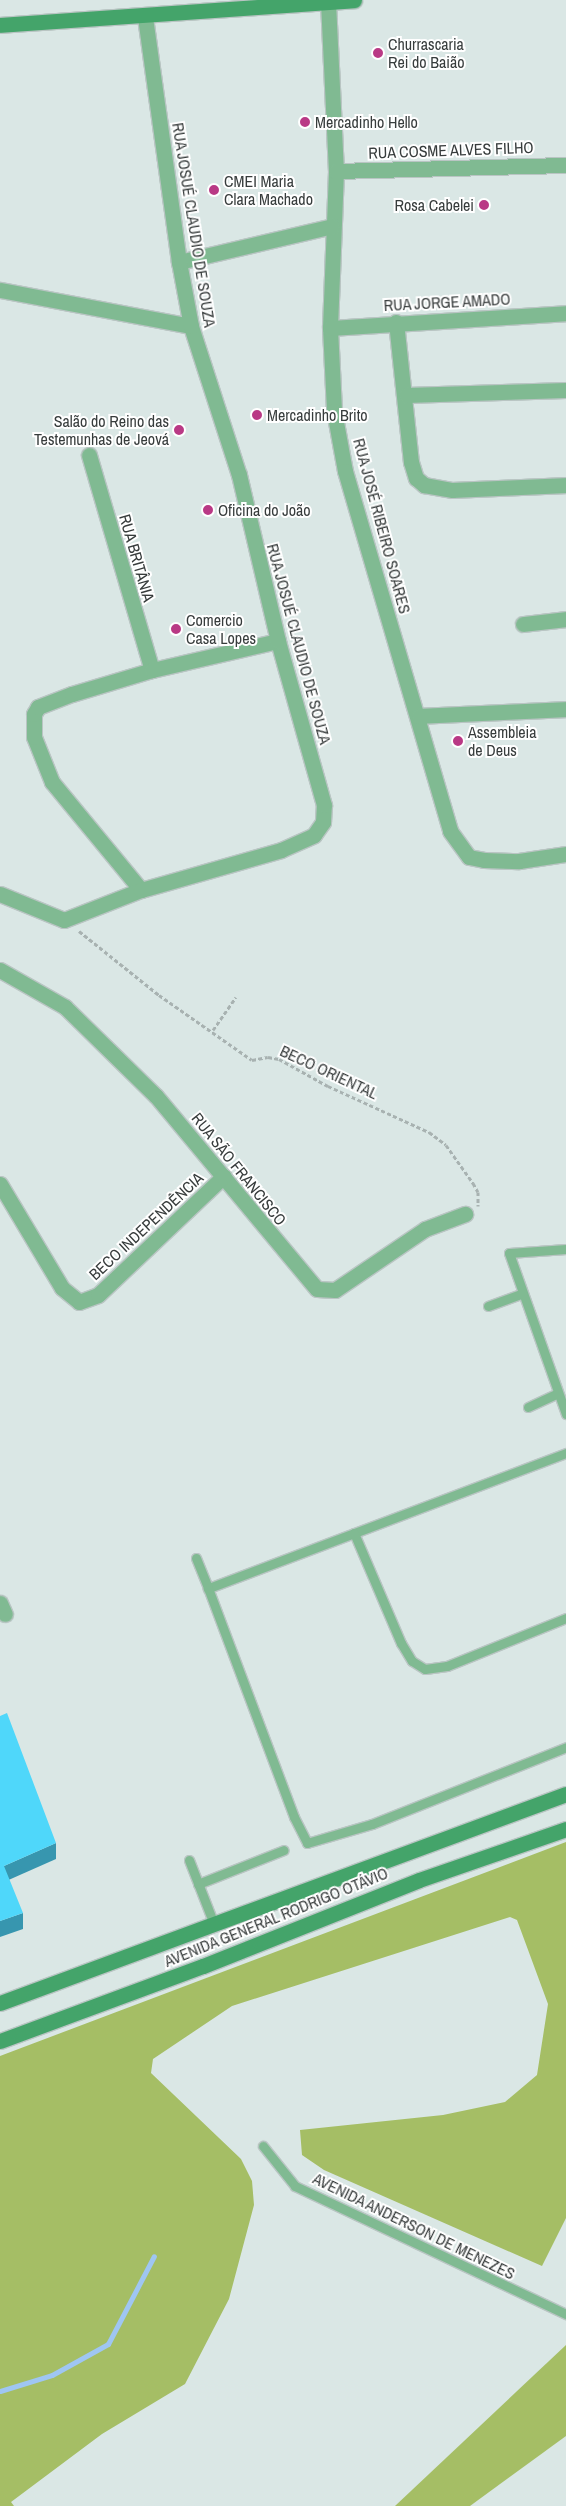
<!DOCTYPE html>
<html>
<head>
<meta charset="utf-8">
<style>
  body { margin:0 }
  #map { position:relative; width:566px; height:2506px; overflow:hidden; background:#dae7e5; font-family:"Archivo Narrow",sans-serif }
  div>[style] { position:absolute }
  .green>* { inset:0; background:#a5be65 }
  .stream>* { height:5px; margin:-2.5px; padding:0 2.5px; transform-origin:2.5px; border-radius:2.5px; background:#9fc6f2 }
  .path>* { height:3px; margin-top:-1.5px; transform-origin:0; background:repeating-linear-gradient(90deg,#a8b2b1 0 4px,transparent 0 6.5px) }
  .roads { filter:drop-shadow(1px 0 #b9c5c3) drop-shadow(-1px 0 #b9c5c3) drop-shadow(0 1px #b9c5c3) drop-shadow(0 -1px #b9c5c3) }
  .lane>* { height:9px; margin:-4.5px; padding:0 4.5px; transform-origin:4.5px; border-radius:4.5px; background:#80ba92 }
  .street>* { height:15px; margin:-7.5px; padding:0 7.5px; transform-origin:7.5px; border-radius:7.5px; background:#80ba92 }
  .secondary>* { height:15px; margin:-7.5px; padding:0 7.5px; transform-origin:7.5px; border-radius:7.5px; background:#44a46a }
  .shaded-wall>* { inset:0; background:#3796af }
  .building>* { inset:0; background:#4fd7fa }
  .dots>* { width:14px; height:14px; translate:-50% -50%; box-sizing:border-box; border:2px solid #fff; border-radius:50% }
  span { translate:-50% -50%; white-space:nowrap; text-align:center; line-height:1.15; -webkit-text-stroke:4px #fff; paint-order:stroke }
  .poi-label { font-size:16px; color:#373c3c }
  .left { translate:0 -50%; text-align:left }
  .right { translate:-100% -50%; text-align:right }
  .street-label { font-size:16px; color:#373c3c }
</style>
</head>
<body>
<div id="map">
  <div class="green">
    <div style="clip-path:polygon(566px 1842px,566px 2218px,542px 2266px,324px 2170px,302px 2155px,300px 2130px,443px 2115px,505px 2102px,537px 2075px,548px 2004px,517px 1920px,510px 1917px,232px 2006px,153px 2059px,151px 2073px,241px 2159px,252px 2181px,254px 2205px,229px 2299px,185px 2384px,102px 2434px,11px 2502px,14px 2506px,0 2506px,0 2056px)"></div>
    <div style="clip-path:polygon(566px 2345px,566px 2436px,470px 2506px,395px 2506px)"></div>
  </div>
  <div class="stream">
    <div style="left:0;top:2391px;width:54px;rotate:-17.1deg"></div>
    <div style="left:52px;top:2375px;width:64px;rotate:-29deg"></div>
    <div style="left:108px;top:2344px;width:99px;rotate:-62.4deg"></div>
  </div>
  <div class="path">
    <div style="left:79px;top:931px;width:102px;rotate:38.7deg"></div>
    <div style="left:159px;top:995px;width:113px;rotate:35deg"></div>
    <div style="left:252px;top:1060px;width:16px;rotate:-11deg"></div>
    <div style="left:268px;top:1057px;width:11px;rotate:10deg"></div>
    <div style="left:279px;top:1059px;width:56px;rotate:28.9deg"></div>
    <div style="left:328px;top:1086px;width:111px;rotate:24.5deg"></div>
    <div style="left:429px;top:1132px;width:21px;rotate:37deg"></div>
    <div style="left:446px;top:1145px;width:47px;rotate:54.6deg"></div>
    <div style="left:473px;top:1183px;width:10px;rotate:61deg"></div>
    <div style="left:478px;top:1192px;width:14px;rotate:90deg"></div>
    <div style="left:213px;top:1030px;width:40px;rotate:-55.1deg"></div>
  </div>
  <div class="roads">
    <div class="lane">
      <div style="left:566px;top:1249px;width:57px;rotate:176deg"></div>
      <div style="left:509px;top:1253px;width:171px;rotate:70.5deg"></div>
      <div style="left:488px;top:1306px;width:37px;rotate:-20deg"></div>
      <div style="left:528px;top:1407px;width:33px;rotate:-25deg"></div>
      <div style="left:566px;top:1453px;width:383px;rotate:159.3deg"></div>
      <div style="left:208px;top:1588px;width:245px;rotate:69.4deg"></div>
      <div style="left:294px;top:1817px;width:29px;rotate:63deg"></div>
      <div style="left:307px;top:1843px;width:68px;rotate:-16.3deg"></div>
      <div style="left:372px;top:1824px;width:209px;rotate:-21.6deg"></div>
      <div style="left:354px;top:1533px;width:120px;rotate:66.9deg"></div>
      <div style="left:401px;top:1643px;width:21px;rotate:59deg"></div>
      <div style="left:412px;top:1661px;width:15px;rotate:32deg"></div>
      <div style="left:425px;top:1669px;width:22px;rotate:-8deg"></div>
      <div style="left:447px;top:1666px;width:128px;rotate:-22deg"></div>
      <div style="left:196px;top:1558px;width:32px;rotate:68deg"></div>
      <div style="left:189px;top:1860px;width:69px;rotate:68.7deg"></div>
      <div style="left:198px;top:1884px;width:92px;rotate:-21.6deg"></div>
      <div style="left:263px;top:2146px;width:51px;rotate:51.3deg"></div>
      <div style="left:295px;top:2186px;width:300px;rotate:25.3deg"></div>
    </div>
    <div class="street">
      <div style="left:328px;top:2px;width:169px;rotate:87.3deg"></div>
      <div style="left:336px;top:171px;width:157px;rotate:92.2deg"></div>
      <div style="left:330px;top:328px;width:83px;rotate:87.2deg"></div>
      <div style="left:334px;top:411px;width:61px;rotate:79.6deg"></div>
      <div style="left:345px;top:471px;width:375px;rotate:73.7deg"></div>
      <div style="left:450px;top:831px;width:32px;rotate:54deg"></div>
      <div style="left:469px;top:857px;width:15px;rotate:11deg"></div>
      <div style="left:484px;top:860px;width:35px;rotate:2deg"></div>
      <div style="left:519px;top:861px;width:48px;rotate:-8.5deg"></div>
      <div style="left:336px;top:171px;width:230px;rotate:-1.5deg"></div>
      <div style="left:179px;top:262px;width:157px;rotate:-13.2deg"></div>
      <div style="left:0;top:290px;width:194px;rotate:10.7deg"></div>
      <div style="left:396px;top:322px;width:141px;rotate:83.9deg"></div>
      <div style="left:411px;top:462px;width:17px;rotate:73deg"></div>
      <div style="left:416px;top:478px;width:11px;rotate:41deg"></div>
      <div style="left:424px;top:485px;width:29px;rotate:10deg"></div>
      <div style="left:453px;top:490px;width:113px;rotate:-2.5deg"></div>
      <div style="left:330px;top:328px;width:236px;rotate:-3.6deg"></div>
      <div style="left:406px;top:395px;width:160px;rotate:-1.8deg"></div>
      <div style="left:89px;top:455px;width:224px;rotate:73.7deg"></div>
      <div style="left:523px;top:624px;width:43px;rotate:-6.6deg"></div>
      <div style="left:419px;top:716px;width:147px;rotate:-2.7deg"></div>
      <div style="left:141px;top:890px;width:140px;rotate:-129.5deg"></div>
      <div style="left:52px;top:782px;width:48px;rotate:-111.8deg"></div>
      <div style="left:34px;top:737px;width:23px;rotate:-90deg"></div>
      <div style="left:34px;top:714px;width:8px;rotate:-60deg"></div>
      <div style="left:38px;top:707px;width:36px;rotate:-21deg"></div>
      <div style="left:72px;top:694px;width:84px;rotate:-16.7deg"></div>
      <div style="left:152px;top:670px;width:129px;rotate:-13deg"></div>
      <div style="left:0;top:894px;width:69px;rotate:22.1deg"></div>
      <div style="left:64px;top:920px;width:83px;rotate:-21.3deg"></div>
      <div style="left:141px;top:890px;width:146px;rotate:-15.9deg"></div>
      <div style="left:281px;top:850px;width:36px;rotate:-24deg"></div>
      <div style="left:314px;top:835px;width:16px;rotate:-55deg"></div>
      <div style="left:323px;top:822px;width:17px;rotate:-87deg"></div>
      <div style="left:324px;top:805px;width:170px;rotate:-105.7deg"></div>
      <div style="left:278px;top:641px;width:171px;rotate:-103.2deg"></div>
      <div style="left:239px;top:475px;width:157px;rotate:-107.9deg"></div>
      <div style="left:191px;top:326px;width:65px;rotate:-100.6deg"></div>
      <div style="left:179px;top:262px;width:248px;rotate:-97.9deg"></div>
      <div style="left:0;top:970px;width:75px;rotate:29.6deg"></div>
      <div style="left:65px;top:1007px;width:127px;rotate:44.4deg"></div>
      <div style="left:156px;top:1096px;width:251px;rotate:50.2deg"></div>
      <div style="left:317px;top:1289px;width:18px;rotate:3deg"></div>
      <div style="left:335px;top:1290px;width:109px;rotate:-34.1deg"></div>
      <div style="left:425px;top:1229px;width:43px;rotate:-20.6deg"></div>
      <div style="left:0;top:1184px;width:121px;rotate:59.2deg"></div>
      <div style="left:62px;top:1288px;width:22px;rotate:39deg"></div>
      <div style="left:79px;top:1302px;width:20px;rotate:-20deg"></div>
      <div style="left:98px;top:1295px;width:173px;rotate:-43.4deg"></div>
      <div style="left:0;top:1603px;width:12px;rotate:66deg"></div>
    </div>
    <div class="secondary">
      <div style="left:0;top:25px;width:355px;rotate:-4deg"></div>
      <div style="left:0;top:2003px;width:603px;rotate:-20.27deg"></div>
      <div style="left:0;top:2041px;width:216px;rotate:-20.3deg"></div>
      <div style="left:203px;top:1966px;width:232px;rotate:-21.7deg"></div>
      <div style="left:419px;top:1880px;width:156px;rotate:-19.1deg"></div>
    </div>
  </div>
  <div class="shaded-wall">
    <div style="clip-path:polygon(56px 1843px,56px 1859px,4px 1882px,4px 1866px)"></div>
    <div style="clip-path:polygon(23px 1913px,23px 1929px,0 1937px,0 1921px)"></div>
  </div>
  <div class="building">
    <div style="clip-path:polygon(7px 1713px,56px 1843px,4px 1866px,23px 1913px,0 1921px,0 1716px)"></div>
  </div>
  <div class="dots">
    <div style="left:378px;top:53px;background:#b93985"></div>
    <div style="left:305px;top:122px;background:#b93985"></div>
    <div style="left:214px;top:190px;background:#b93985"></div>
    <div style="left:484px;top:205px;background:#b93985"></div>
    <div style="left:257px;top:415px;background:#b93985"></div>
    <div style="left:179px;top:430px;background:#b93985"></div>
    <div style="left:208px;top:510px;background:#b93985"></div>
    <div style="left:176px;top:629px;background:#b93985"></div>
    <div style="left:458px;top:741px;background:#b93985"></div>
  </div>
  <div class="poi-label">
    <span class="left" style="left:388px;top:53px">Churrascaria<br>Rei do Baião</span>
    <span class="left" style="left:315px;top:122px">Mercadinho Hello</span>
    <span class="left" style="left:224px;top:190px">CMEI Maria<br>Clara Machado</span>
    <span class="right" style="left:474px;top:205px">Rosa Cabelei</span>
    <span class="left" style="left:267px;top:415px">Mercadinho Brito</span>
    <span class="right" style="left:169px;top:430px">Salão do Reino das<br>Testemunhas de Jeová</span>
    <span class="left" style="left:218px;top:510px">Oficina do João</span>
    <span class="left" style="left:186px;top:629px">Comercio<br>Casa Lopes</span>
    <span class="left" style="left:468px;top:741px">Assembleia<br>de Deus</span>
  </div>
  <div class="street-label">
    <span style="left:451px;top:150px;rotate:-2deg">RUA COSME ALVES FILHO</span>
    <span style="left:194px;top:225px;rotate:81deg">RUA JOSUÉ CLAUDIO DE SOUZA</span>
    <span style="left:447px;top:302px;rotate:-3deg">RUA JORGE AMADO</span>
    <span style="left:382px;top:526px;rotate:75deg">RUA JOSÉ RIBEIRO SOARES</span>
    <span style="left:137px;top:558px;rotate:74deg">RUA BRITÂNIA</span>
    <span style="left:299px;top:644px;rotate:75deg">RUA JOSUÉ CLAUDIO DE SOUZA</span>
    <span style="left:329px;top:1072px;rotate:25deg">BECO ORIENTAL</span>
    <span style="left:239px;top:1169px;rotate:51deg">RUA SÃO FRANCISCO</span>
    <span style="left:146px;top:1226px;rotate:-43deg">BECO INDEPENDÊNCIA</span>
    <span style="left:276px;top:1917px;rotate:-22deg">AVENIDA GENERAL RODRIGO OTÁVIO</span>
    <span style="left:414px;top:2226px;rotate:26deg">AVENIDA ANDERSON DE MENEZES</span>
  </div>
</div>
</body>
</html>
